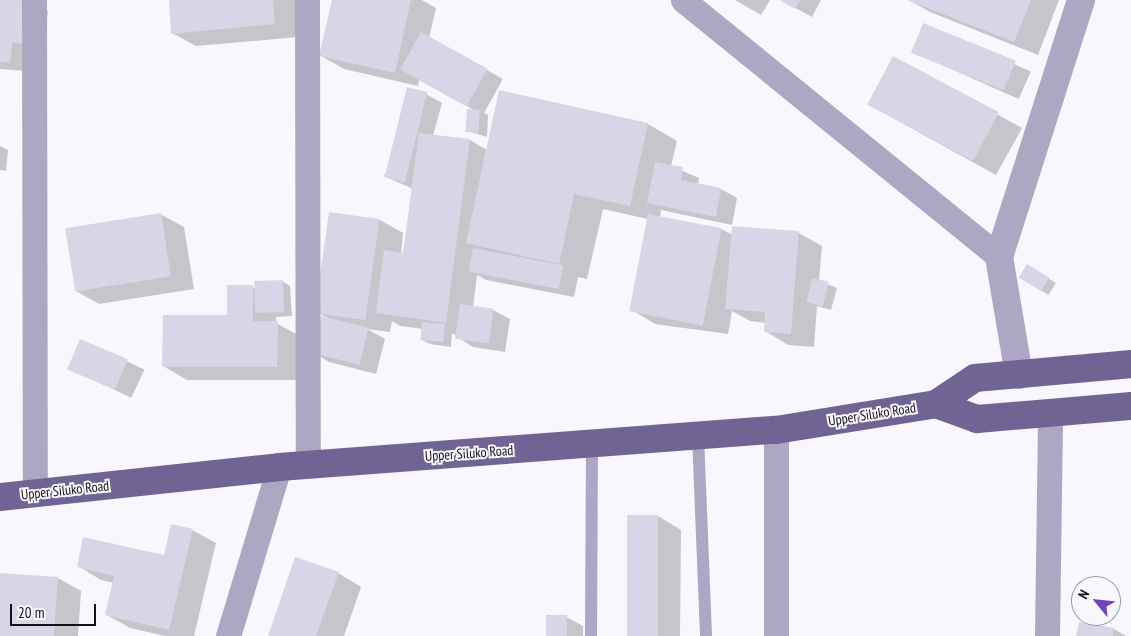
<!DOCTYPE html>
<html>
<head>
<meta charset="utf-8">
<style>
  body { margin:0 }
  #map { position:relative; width:1131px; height:636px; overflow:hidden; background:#f8f7fe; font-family:"PT Sans Narrow",sans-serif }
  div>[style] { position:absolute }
  .shadow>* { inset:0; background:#0003; transform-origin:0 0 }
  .building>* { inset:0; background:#d9d5e7; transform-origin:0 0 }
  .service>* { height:12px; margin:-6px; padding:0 6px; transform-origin:6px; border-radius:6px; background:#aea7c3 }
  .minor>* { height:25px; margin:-12.5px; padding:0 12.5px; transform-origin:12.5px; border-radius:12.5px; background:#aea7c3 }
  .tertiary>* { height:28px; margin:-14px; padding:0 14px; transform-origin:14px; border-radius:14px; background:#aea7c3 }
  .primary>* { height:28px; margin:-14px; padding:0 14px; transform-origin:14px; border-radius:14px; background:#716494 }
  span { translate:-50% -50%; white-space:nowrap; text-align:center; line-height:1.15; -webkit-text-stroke:4px #f8f7fe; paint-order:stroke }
  .street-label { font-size:14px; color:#131117 }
  .north { position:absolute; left:1071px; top:576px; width:50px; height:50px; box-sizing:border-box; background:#f8f7fe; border:1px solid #9c9ba2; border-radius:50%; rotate:298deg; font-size:14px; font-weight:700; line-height:20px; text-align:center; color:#131117 }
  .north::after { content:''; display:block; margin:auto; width:18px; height:22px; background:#6f43bb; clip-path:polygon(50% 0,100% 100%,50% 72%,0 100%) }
  .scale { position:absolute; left:10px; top:604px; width:86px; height:22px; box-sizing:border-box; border:2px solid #131117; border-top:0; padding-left:6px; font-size:15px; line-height:18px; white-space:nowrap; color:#131117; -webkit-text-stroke:4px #f8f7fe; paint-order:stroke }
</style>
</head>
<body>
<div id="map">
  <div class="shadow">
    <div style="clip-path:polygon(0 0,32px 2px,48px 11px,43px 53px,26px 71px,0 69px)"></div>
    <div style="clip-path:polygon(170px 0,295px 0,298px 37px,196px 46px,172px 33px)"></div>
    <div style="clip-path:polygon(333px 0,422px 0,436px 8px,429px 38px,503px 79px,484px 113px,488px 115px,487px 137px,468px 131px,474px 110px,419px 80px,418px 86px,344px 69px,321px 56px)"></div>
    <div style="clip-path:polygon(735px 0,770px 0,761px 15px)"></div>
    <div style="clip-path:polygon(781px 0,821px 0,812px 17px)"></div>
    <div style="clip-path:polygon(909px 0,1059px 0,1038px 55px,930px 12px)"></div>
    <div style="left:924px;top:24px;width:117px;height:30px;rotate:24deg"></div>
    <div style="clip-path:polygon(893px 57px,1022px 128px,996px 175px,891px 117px)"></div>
    <div style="clip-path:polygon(500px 92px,648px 124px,677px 141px,671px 166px,699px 178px,698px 184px,721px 189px,737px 198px,732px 225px,661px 210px,660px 218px,721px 229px,733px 235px,799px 233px,822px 246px,819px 281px,837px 288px,831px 310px,817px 306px,814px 347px,788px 345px,765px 331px,766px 323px,750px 321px,732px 311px,728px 334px,655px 324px,632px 310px,648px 219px,603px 209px,587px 279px,578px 277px,574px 297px,486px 280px,477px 275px,473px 307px,493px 310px,510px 319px,505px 352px,473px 347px,452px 333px,451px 347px,430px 344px,422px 340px,423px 329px,400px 326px,392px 321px,390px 332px,367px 329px,385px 339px,376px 374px,329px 362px,313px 352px,328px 318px,317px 312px,330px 214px,380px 220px,403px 233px,401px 254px,404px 254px,413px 189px,384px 176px,426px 94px,442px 103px,433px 136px,470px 140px,487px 150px)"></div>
    <div style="clip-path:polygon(0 146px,8px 150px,6px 171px,0 170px)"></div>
    <div style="clip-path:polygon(160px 214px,184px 227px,194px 289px,99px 304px,76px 291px)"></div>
    <div style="left:1027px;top:265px;width:34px;height:14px;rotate:32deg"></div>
    <div style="clip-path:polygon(282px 281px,290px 286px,292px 316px,276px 317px,276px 323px,300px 336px,300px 380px,187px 380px,163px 366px,228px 317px,229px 286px,256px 288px)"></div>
    <div style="left:81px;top:340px;width:70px;height:31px;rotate:25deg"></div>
    <div style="clip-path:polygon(658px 516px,681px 530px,680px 636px,628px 636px)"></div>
    <div style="clip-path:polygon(192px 530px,216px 543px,194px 636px,165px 636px,130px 628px,107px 615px,114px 583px,101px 580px,78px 566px,165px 557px)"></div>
    <div style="clip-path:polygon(338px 573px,361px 587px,344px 636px,269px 636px)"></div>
    <div style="clip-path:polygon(0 574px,58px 578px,81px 591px,78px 636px,0 636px)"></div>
    <div style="clip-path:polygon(566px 617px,583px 626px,583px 636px,547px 636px)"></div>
    <div style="clip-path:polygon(1114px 629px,1126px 636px,1078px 636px)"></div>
  </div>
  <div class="building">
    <div style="clip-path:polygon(0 0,28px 0,27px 44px,12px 43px,10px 63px,0 62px)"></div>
    <div style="clip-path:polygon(169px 0,273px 0,275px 24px,171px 34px)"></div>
    <div style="clip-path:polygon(332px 0,411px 0,395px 73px,319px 56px)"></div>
    <div style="clip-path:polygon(779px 0,800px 0,795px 9px)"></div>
    <div style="clip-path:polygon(907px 0,1031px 0,1014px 42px)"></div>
    <div style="left:923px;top:23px;width:100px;height:32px;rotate:22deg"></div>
    <div style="left:421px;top:32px;width:76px;height:43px;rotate:29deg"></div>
    <div style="left:893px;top:56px;width:120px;height:55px;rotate:28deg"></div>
    <div style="left:407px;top:87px;width:21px;height:93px;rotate:14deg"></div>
    <div style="clip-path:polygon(499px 90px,648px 123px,630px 206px,574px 194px,559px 264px,466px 243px)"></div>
    <div style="left:467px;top:109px;width:13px;height:23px;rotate:4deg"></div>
    <div style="clip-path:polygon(419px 133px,470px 139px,446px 323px,376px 313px,384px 250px,403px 253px)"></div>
    <div style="clip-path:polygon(655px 162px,683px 167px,681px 180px,721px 188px,716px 217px,647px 203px)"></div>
    <div style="left:329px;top:212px;width:51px;height:102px;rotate:8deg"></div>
    <div style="left:161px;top:213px;width:64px;height:97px;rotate:81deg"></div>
    <div style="left:648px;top:214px;width:75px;height:99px;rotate:11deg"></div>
    <div style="clip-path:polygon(732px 226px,799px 231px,791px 334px,764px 332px,765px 312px,725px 309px)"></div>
    <div style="left:473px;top:248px;width:92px;height:24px;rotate:11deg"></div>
    <div style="left:1027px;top:264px;width:26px;height:16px;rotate:31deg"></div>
    <div style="left:812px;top:278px;width:17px;height:25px;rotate:13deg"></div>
    <div style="left:283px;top:280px;width:32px;height:29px;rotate:88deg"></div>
    <div style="clip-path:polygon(227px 285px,253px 285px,253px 321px,278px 321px,277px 367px,162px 367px,163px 315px,227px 315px)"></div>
    <div style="left:460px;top:304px;width:34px;height:35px;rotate:8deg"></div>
    <div style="left:321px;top:316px;width:49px;height:38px;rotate:14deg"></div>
    <div style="left:422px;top:322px;width:23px;height:18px;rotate:5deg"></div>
    <div style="left:80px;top:339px;width:52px;height:33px;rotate:23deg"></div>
    <div style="left:627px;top:515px;width:31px;height:121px"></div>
    <div style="clip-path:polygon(171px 524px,193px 529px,169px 630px,105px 615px,114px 576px,77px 567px,83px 537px,164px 555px)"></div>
    <div style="clip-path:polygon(295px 557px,339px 572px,316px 636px,268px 636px)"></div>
    <div style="left:0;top:573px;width:58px;height:63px;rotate:4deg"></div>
    <div style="left:546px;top:615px;width:21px;height:21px"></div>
    <div style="clip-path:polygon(1079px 622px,1114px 628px,1113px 636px,1076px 636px)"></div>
  </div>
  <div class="service">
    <div style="left:698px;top:436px;width:200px;rotate:87.7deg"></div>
    <div style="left:591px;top:636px;width:192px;rotate:-89.7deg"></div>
  </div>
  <div class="minor">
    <div style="left:34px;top:0;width:494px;rotate:89.9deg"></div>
    <div style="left:307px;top:0;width:465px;rotate:89.9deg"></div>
    <div style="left:683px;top:0;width:407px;rotate:39.1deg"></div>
    <div style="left:228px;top:636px;width:177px;rotate:-73.2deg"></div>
    <div style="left:776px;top:636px;width:206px;rotate:-90deg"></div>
    <div style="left:1047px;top:636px;width:221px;rotate:-89.2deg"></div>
  </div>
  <div class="tertiary">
    <div style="left:1019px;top:375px;width:120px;rotate:-99.6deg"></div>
    <div style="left:999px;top:257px;width:270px;rotate:-72.3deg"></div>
  </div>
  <div class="primary">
    <div style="left:936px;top:404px;width:44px;rotate:20.1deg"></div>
    <div style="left:977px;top:419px;width:155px;rotate:-4.8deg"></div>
    <div style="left:0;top:497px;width:281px;rotate:-6.1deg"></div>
    <div style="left:279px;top:467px;width:498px;rotate:-4.3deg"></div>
    <div style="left:776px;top:430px;width:162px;rotate:-9.2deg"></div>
    <div style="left:936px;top:404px;width:47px;rotate:-33.7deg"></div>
    <div style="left:975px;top:378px;width:157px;rotate:-5.1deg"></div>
  </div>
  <div class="street-label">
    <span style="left:872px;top:414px;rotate:-9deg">Upper Siluko Road</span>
    <span style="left:469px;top:453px;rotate:-4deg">Upper Siluko Road</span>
    <span style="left:65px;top:490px;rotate:-6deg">Upper Siluko Road</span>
  </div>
  <div class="north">N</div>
  <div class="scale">20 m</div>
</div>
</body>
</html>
